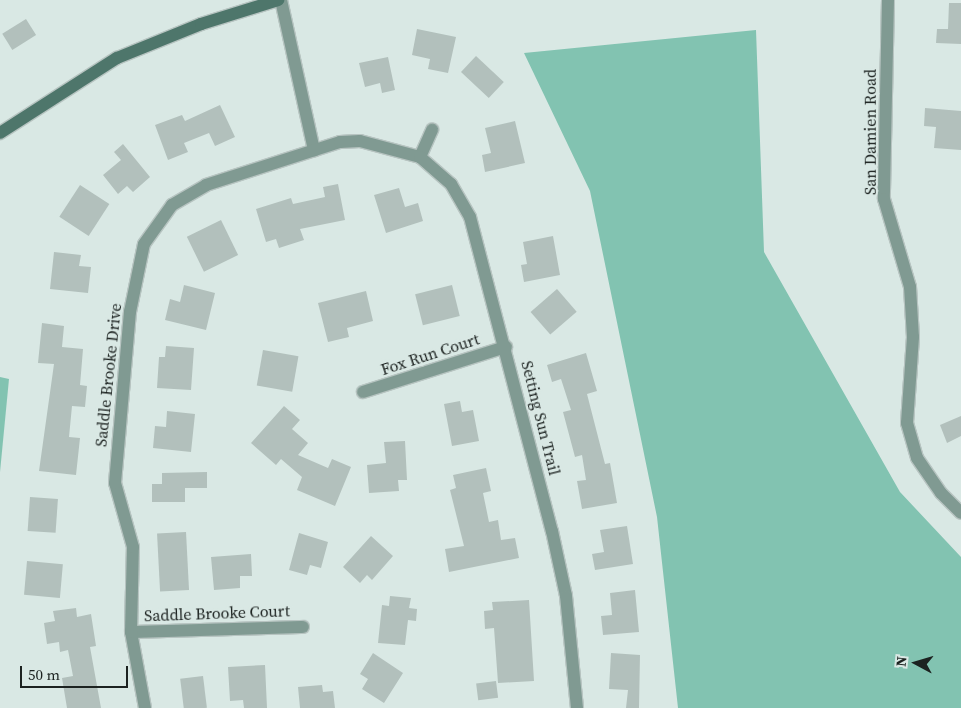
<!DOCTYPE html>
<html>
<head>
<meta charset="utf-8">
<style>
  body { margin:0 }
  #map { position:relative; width:961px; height:708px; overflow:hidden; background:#d9e8e4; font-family:"Source Serif 4",serif }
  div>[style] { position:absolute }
  .forest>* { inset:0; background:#82c3b1 }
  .building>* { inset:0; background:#b2c0bc; transform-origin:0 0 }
  .roads { filter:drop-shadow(1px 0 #b7c4c1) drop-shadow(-1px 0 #b7c4c1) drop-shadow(0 1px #b7c4c1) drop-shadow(0 -1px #b7c4c1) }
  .street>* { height:12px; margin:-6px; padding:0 6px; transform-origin:6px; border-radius:6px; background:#809a92 }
  .secondary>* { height:12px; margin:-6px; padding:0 6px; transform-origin:6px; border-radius:6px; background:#4e766b }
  span { translate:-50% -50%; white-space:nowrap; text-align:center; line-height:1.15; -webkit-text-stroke:4px #d9e8e4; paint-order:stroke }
  .street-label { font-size:16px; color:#1c2220 }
  .north { position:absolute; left:891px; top:638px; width:50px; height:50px; -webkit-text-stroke:4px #d9e8e4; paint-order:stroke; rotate:276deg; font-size:14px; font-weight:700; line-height:20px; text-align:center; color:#1c2220 }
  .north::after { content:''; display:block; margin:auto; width:18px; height:22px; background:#1c2220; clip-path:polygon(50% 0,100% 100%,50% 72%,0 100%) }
  .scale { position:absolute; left:20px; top:666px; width:108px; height:22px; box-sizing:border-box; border:2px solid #1c2220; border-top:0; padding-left:6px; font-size:15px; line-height:18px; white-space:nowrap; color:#1c2220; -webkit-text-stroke:4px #d9e8e4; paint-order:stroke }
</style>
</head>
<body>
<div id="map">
  <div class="forest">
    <div style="clip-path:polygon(756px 30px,764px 252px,900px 492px,961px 557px,961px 708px,678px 708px,657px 517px,590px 191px,524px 53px)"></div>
    <div style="clip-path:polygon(0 377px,9px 379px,0 472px)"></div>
  </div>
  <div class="building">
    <div style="clip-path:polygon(949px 3px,961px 3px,961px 44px,936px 43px,937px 29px,948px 29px)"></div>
    <div style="left:26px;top:19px;width:19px;height:28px;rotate:58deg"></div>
    <div style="clip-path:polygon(417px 29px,456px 37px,448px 73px,428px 69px,430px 59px,412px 55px)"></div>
    <div style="left:476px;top:56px;width:38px;height:22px;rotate:43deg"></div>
    <div style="clip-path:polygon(388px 57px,395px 90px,382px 93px,380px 83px,365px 87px,359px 63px)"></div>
    <div style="clip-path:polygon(220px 105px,235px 137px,215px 146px,209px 133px,184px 143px,188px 152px,168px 160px,155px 125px,182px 115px,185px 121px)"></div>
    <div style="clip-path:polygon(925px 108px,961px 111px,961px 150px,934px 148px,936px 127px,924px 126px)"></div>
    <div style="clip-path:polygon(515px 121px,525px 163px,485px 172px,482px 155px,491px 153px,485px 128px)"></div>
    <div style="clip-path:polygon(123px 144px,150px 177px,133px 192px,127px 186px,118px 194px,103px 175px,121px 160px,114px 152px)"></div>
    <div style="clip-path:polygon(338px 184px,345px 220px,300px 229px,304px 240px,279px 248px,276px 239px,266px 242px,256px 209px,291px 198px,293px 204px,325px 197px,323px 187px)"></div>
    <div style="left:80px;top:185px;width:35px;height:38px;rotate:33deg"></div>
    <div style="clip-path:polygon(399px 188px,405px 207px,418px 203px,423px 221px,386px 233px,374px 195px)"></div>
    <div style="left:221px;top:220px;width:39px;height:38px;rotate:64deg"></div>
    <div style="clip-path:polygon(553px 236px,560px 275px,524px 282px,521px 265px,527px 264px,523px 242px)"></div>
    <div style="clip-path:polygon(54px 252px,81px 255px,79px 266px,91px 267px,88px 293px,50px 289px)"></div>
    <div style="clip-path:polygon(184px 285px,215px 293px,206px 330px,165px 320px,170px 299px,180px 302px)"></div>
    <div style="left:452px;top:285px;width:32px;height:38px;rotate:76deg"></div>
    <div style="left:557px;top:289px;width:30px;height:35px;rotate:49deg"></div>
    <div style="clip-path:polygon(366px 291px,373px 321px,347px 328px,349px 337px,328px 342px,318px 303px)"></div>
    <div style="clip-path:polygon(42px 323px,64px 326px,62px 347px,83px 349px,80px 385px,87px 386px,85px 407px,72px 406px,69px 437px,80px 438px,76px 475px,39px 471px,54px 364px,38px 363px)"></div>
    <div style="clip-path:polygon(166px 346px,194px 348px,191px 390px,157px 388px,159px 357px,165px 357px)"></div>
    <div style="left:263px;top:350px;width:36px;height:36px;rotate:10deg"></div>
    <div style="clip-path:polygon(586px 353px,597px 391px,587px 394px,605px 464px,610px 463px,617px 503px,582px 509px,577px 481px,586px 480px,582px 455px,575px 457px,563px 412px,571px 410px,561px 379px,552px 382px,547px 365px)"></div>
    <div style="clip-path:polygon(460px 401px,462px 412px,473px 410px,479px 441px,452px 446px,444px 404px)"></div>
    <div style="clip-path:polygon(284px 406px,300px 420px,292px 429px,308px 443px,298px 455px,328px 468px,332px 459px,351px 467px,335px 506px,297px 490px,302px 477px,281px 459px,276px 465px,251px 443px)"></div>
    <div style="clip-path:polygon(167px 411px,195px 414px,191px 452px,153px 448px,155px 426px,166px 427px)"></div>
    <div style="clip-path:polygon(961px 416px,961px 436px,947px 443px,940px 425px)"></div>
    <div style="clip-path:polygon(405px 441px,407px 480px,398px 480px,399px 491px,369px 493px,367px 465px,386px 463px,384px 442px)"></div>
    <div style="clip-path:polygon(486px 468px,491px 491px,483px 493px,489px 522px,498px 520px,501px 540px,515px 538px,519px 558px,449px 572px,445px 549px,464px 546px,450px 490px,456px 488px,453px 475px)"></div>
    <div style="clip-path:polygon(207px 472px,207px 488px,185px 488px,185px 502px,152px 502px,152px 484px,162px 484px,162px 473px)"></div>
    <div style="left:30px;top:497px;width:28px;height:34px;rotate:4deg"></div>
    <div style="clip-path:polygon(627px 526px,633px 564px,595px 570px,592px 554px,604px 552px,600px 530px)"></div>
    <div style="left:186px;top:532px;width:58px;height:29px;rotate:87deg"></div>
    <div style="clip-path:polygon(299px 533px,328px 542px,321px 568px,310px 565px,307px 575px,289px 570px)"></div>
    <div style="clip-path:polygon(371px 536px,393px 556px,372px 580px,367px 575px,360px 583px,343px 567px)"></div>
    <div style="clip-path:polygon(251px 554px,252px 576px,240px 576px,240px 588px,214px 590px,211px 557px)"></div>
    <div style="left:27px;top:561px;width:36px;height:34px;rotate:5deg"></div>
    <div style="clip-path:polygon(635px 590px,639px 632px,603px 635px,601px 616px,612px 615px,610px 593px)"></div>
    <div style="clip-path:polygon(390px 596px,411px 598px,409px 608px,417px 609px,416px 621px,408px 620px,405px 645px,378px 643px,382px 605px,389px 606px)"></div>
    <div style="clip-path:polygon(529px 600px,534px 681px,498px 683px,494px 628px,485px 629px,484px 611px,493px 610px,492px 602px)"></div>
    <div style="clip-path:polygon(76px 608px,77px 617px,91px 614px,96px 646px,90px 647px,101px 708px,67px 708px,62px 678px,73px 676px,68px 650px,60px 652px,59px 642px,47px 644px,44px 623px,55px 621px,53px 611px)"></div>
    <div style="clip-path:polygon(373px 653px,403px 673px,384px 703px,362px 689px,368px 679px,360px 674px)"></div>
    <div style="clip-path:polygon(611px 653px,640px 655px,639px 708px,626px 708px,628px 690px,609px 689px)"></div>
    <div style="clip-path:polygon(265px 665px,267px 708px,244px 708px,243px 700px,230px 701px,228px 667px)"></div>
    <div style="left:203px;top:676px;width:32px;height:23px;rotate:83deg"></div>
    <div style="left:496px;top:681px;width:17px;height:20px;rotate:83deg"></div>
    <div style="clip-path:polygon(322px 685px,323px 692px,333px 691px,335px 708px,300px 708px,298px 687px)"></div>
  </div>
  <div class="roads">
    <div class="street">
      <div style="left:281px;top:0;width:154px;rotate:77.6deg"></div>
      <div style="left:888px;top:0;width:199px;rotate:91.2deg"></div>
      <div style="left:884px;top:199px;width:92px;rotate:73.5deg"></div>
      <div style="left:910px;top:287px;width:50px;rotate:86.6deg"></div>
      <div style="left:913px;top:337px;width:86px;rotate:94deg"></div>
      <div style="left:907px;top:423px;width:36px;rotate:74deg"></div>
      <div style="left:917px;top:458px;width:42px;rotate:55.6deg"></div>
      <div style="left:941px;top:493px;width:28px;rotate:45deg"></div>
      <div style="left:420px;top:157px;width:30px;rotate:-66deg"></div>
      <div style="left:363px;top:392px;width:150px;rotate:-17.5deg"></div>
      <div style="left:131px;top:632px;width:172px;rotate:-1.7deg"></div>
      <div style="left:145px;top:708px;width:77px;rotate:-100.4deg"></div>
      <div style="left:131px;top:632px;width:85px;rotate:-88.7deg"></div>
      <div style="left:133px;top:547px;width:66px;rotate:-105.7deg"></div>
      <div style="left:115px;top:483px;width:172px;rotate:-85deg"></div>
      <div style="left:130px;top:312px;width:69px;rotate:-78.4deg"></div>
      <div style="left:144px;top:244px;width:48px;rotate:-54.3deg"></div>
      <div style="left:172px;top:205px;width:39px;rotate:-30deg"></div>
      <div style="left:206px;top:185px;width:141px;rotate:-17.8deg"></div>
      <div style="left:340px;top:142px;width:20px;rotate:-3deg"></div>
      <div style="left:360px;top:141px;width:62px;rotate:14.9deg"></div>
      <div style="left:420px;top:157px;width:41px;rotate:41.1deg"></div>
      <div style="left:451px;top:184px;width:38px;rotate:60deg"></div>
      <div style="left:470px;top:217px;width:325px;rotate:75.4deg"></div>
      <div style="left:552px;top:531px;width:66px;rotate:77.8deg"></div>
      <div style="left:566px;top:596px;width:113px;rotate:84.4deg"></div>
    </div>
    <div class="secondary">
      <div style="left:0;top:133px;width:139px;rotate:-32.7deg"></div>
      <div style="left:117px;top:58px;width:91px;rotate:-22deg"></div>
      <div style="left:201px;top:24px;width:81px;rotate:-17.3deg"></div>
    </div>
  </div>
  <div class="street-label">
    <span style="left:870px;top:132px;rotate:-90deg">San Damien Road</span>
    <span style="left:430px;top:354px;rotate:-18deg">Fox Run Court</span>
    <span style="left:108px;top:375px;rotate:-84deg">Saddle Brooke Drive</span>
    <span style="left:541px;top:418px;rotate:76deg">Setting Sun Trail</span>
    <span style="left:217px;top:613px;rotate:-2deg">Saddle Brooke Court</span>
  </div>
  <div class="north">N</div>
  <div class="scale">50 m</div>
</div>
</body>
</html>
